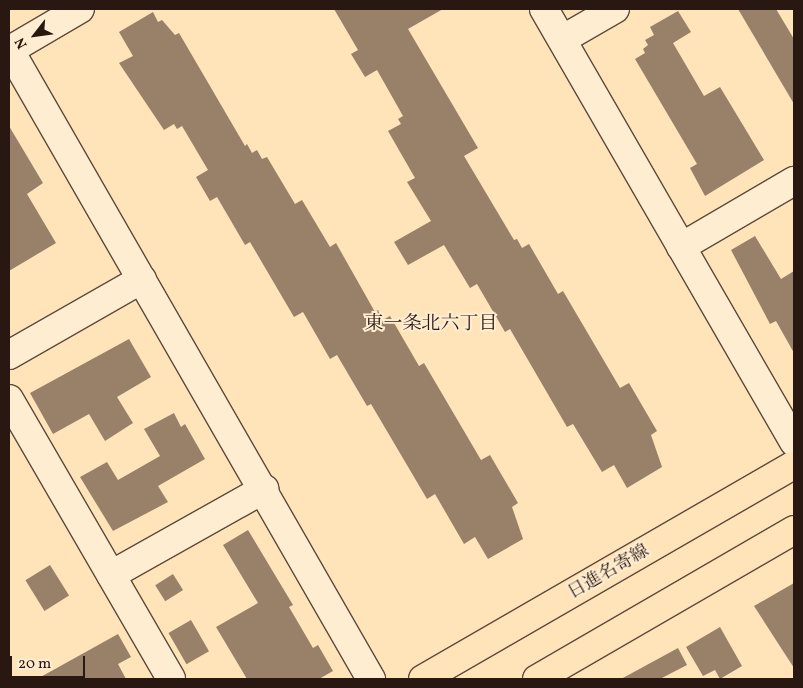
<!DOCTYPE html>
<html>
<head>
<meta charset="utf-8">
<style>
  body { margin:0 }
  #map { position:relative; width:803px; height:688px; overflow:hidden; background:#ffe3b9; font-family:Vollkorn,"Noto Serif JP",serif }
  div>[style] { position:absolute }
  .building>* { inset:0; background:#988168; transform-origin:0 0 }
  .roads { filter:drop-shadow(1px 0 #5e4a3b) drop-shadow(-1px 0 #5e4a3b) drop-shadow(0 1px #5e4a3b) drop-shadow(0 -1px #5e4a3b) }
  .minor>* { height:28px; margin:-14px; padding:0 14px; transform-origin:14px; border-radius:14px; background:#ffedd2 }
  .major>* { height:28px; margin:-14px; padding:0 14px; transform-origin:14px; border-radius:14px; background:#ffe3b9 }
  span { translate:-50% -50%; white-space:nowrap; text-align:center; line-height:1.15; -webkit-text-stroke:4px #ffedd2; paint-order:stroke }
  .street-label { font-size:18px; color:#291711 }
  .neighbourhood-label { font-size:19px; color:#291711 }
  .frame { position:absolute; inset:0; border:10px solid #291711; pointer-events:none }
  .north { position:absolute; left:10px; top:10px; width:50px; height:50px; -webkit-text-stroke:4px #ffedd2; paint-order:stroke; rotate:240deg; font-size:14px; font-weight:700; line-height:20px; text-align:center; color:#291711 }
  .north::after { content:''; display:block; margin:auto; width:18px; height:22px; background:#291711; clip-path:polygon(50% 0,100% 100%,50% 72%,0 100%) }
  .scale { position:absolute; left:10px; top:656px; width:75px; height:22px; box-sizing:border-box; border:2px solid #291711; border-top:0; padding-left:6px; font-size:15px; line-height:18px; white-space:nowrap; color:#291711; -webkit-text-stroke:4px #ffedd2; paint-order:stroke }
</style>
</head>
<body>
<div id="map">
  <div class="building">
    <div style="clip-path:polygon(334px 9px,443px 9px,408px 29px,478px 148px,464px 156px,514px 240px,517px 239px,522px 248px,529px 244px,558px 294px,563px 291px,620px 388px,629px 383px,657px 431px,651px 435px,662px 467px,627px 488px,614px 465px,602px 472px,573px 424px,567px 427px,510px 329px,505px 332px,477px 284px,470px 288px,444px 245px,408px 265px,394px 242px,431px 221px,407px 182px,415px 178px,388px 131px,401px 124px,398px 119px,403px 116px,377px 70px,365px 77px,351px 54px,358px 50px)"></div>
    <div style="clip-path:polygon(738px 9px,776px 9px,794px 39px,794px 104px)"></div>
    <div style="clip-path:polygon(678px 11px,691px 32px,673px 43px,704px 96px,720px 87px,764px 160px,705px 196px,690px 168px,697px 164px,635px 59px,645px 53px,643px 49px,648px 45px,645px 40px,654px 35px,650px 27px)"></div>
    <div style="clip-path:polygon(153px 12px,158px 22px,162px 20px,175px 35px,179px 33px,245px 146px,247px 144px,252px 153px,257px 150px,262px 159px,267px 157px,295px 204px,302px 200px,330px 247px,336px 243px,375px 312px,378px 310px,383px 320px,390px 316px,419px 366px,424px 363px,481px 460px,490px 455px,518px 503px,512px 507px,523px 539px,488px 559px,475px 537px,464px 544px,435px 494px,427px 499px,371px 404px,367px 406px,337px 355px,330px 359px,303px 312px,294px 317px,250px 242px,245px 245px,217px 197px,210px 201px,196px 177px,208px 170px,182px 126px,177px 129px,174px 124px,164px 130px,119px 63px,133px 56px,119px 32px)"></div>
    <div style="clip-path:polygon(9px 126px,43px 183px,27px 194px,56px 243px,9px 271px)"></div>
    <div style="clip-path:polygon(755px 236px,781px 279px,794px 271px,794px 353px,776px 321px,770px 324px,731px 250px)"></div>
    <div style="clip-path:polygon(129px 339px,151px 377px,117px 397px,133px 423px,105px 441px,89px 414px,53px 434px,30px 393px)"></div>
    <div style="clip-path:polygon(174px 413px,181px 427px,185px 424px,205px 459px,158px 486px,168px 502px,113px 531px,80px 477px,107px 462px,118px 480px,160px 456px,144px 429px)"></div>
    <div style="clip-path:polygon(248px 530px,293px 605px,289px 607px,313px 648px,318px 645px,333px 671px,319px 679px,247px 679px,216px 627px,258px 603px,223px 545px)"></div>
    <div style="left:50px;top:565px;width:36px;height:29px;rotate:58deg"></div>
    <div style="left:173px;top:574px;width:19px;height:21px;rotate:58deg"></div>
    <div style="clip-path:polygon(794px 583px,794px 668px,754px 606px)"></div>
    <div style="left:191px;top:620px;width:36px;height:26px;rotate:60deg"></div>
    <div style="clip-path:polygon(720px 627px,742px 666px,720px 679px,715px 670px,703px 676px,686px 647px)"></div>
    <div style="clip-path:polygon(118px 634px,131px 657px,118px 664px,126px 679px,37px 679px)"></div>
    <div style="clip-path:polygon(678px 648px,687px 665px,660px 679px,621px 679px)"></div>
  </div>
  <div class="roads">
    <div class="minor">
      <div style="left:544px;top:9px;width:500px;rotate:60deg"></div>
      <div style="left:563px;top:39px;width:60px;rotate:-30deg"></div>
      <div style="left:9px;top:49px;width:727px;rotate:60.12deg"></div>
      <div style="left:10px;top:50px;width:81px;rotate:-30.4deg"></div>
      <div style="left:681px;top:247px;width:131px;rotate:-30.3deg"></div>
      <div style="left:9px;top:355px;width:153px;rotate:-29.7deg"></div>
      <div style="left:9px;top:399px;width:323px;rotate:59.9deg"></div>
      <div style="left:111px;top:575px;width:176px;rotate:-29.3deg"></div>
    </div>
    <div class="major">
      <div style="left:423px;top:679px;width:428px;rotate:-30deg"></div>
      <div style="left:537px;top:679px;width:297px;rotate:-30.1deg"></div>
    </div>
  </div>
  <div class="street-label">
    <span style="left:609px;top:573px;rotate:-30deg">日進名寄線</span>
  </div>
  <div class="neighbourhood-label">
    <span style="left:431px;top:325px">東一条北六丁目</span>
  </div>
  <div class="frame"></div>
  <div class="north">N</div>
  <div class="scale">20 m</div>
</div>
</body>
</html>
